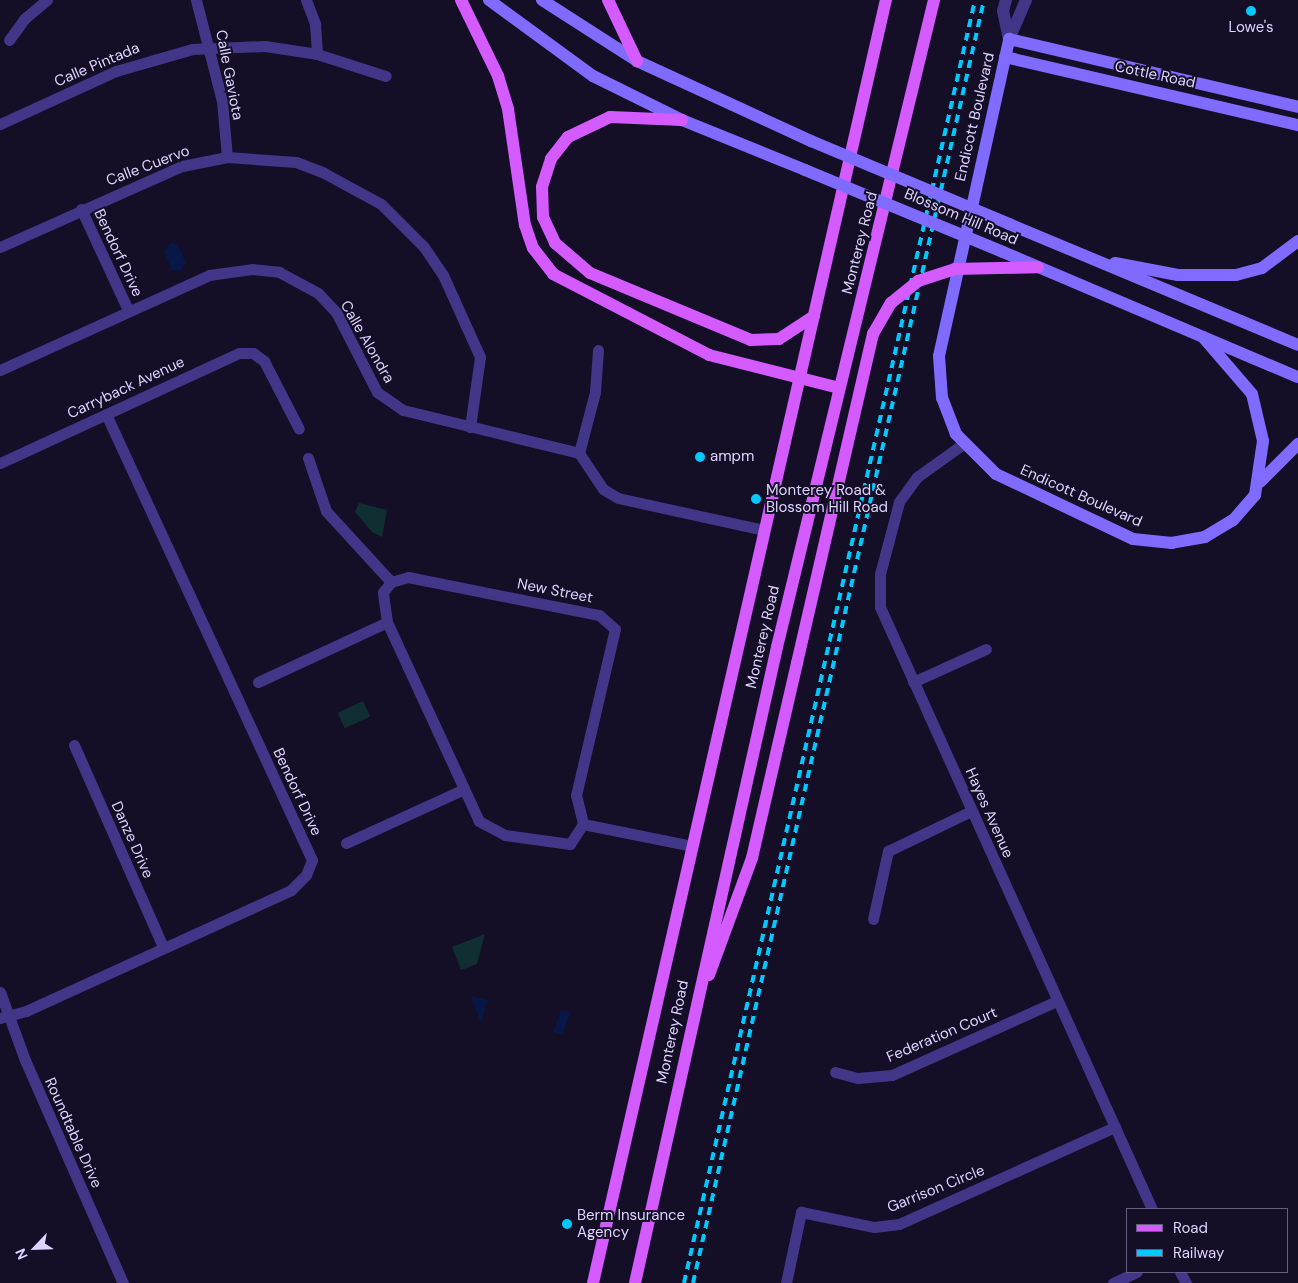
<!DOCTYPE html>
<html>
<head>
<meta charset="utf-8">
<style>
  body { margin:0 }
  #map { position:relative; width:1298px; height:1283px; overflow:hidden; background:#150e27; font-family:"DM Sans",sans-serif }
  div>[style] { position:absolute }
  .green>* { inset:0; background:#102f32; transform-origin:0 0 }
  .water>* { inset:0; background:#071747 }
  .minor>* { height:11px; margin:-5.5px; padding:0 5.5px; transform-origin:5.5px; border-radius:5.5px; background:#423689 }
  .tertiary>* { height:12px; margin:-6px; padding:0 6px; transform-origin:6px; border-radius:6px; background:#423689 }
  .secondary>* { height:12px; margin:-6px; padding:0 6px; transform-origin:6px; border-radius:6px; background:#7f6bff }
  .primary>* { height:12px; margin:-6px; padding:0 6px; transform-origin:6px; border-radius:6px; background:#d45bff }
  .rail>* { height:4px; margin-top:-2px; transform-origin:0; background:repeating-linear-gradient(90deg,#00c9ff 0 8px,transparent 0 14px) }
  .secondary-bridge>* { height:12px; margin:-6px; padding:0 6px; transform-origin:6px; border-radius:6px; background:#7f6bff }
  .primary-bridge>* { height:12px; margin:-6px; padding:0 6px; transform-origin:6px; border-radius:6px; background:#d45bff }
  .dots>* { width:14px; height:14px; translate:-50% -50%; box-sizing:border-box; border:2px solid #150e27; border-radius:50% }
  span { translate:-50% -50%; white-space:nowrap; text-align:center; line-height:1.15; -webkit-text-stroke:4px #150e27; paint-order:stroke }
  .poi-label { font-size:15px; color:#ded4ff }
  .left { translate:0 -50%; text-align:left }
  .street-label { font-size:15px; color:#ded4ff }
  .legend { position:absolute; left:1126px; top:1208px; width:162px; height:65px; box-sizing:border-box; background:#150e27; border:1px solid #655d7d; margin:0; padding:6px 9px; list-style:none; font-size:15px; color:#ded4ff }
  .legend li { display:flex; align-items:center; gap:10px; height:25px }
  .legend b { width:25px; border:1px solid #655d7d }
  .north { position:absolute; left:10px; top:1223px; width:50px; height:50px; -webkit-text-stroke:4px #150e27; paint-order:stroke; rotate:246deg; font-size:14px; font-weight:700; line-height:20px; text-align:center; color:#ded4ff }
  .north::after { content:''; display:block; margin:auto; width:18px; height:22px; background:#ded4ff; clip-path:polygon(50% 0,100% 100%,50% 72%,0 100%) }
</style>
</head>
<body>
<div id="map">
  <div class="green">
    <div style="clip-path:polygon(359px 503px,387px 510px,382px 537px,372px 532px,355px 512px)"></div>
    <div style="left:363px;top:701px;width:17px;height:28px;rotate:65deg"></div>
    <div style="clip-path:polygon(485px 934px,477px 964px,461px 970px,452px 947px)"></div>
  </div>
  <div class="water">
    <div style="clip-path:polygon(171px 242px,178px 245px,186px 263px,180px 271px,172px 270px,164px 252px)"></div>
    <div style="clip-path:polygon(471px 996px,487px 1000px,481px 1024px)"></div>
    <div style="clip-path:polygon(561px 1010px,570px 1012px,563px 1034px,553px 1032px)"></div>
  </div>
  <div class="minor">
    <div style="left:196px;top:0;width:104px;rotate:75.6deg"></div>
    <div style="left:222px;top:101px;width:56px;rotate:84.9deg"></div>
    <div style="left:306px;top:0;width:26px;rotate:69deg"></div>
    <div style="left:315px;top:24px;width:30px;rotate:86deg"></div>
    <div style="left:9px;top:40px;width:26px;rotate:-54deg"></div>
    <div style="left:24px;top:19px;width:30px;rotate:-40deg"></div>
    <div style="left:0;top:124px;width:128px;rotate:-24.6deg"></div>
    <div style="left:116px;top:71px;width:79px;rotate:-16.1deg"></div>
    <div style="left:192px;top:49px;width:73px;rotate:-2.4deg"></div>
    <div style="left:265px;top:46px;width:53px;rotate:8.7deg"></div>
    <div style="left:317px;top:54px;width:72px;rotate:17.7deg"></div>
    <div style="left:81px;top:209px;width:111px;rotate:65deg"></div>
    <div style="left:0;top:247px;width:199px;rotate:-24deg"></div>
    <div style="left:182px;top:166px;width:46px;rotate:-11.3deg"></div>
    <div style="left:227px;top:157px;width:69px;rotate:4.1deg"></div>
    <div style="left:296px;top:162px;width:30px;rotate:21deg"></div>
    <div style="left:324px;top:173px;width:65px;rotate:28.5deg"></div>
    <div style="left:381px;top:204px;width:61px;rotate:45deg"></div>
    <div style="left:424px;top:247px;width:34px;rotate:56deg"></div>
    <div style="left:443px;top:275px;width:90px;rotate:65.7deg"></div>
    <div style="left:480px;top:357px;width:71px;rotate:98.1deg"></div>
    <div style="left:0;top:370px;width:230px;rotate:-24.4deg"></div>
    <div style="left:209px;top:275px;width:43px;rotate:-7.9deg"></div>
    <div style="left:252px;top:269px;width:27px;rotate:6deg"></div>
    <div style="left:279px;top:272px;width:44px;rotate:28.3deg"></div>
    <div style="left:318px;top:293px;width:26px;rotate:47deg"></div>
    <div style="left:336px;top:312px;width:90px;rotate:62.9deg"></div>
    <div style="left:377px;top:392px;width:32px;rotate:35deg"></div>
    <div style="left:403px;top:410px;width:181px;rotate:13.7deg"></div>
    <div style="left:579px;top:453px;width:43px;rotate:56.3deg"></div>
    <div style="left:603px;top:489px;width:17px;rotate:31deg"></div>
    <div style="left:618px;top:498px;width:149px;rotate:12.4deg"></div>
    <div style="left:963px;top:444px;width:57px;rotate:144.3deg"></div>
    <div style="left:917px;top:477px;width:31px;rotate:126deg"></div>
    <div style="left:899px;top:502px;width:74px;rotate:104.8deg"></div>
    <div style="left:880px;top:574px;width:33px;rotate:90deg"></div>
    <div style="left:880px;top:607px;width:661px;rotate:65.69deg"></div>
    <div style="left:579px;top:453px;width:63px;rotate:-75.3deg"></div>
    <div style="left:595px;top:392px;width:42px;rotate:-85.9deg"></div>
    <div style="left:308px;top:458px;width:56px;rotate:71.2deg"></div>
    <div style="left:326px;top:511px;width:96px;rotate:47.5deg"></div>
    <div style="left:0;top:463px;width:263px;rotate:-24.7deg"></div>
    <div style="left:239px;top:353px;width:14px"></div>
    <div style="left:253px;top:353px;width:14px;rotate:36deg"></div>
    <div style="left:264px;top:361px;width:76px;rotate:62.8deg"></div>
    <div style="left:258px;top:682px;width:142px;rotate:-24.9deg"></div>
    <div style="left:913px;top:682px;width:80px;rotate:-24.3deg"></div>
    <div style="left:74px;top:745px;width:221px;rotate:66.2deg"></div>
    <div style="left:583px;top:824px;width:24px;rotate:123deg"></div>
    <div style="left:570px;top:844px;width:66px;rotate:-172.1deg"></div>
    <div style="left:505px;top:835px;width:30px;rotate:-152deg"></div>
    <div style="left:479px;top:821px;width:219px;rotate:-114.8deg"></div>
    <div style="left:387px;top:622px;width:30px;rotate:-98deg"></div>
    <div style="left:383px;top:592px;width:13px;rotate:-51deg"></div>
    <div style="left:391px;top:582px;width:18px;rotate:-16deg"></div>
    <div style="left:408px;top:577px;width:195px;rotate:11.3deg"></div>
    <div style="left:599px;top:615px;width:21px;rotate:41deg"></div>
    <div style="left:615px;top:629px;width:171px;rotate:103.2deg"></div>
    <div style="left:576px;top:795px;width:30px;rotate:76deg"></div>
    <div style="left:583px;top:824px;width:111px;rotate:11.4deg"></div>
    <div style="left:346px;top:843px;width:130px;rotate:-24.6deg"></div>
    <div style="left:873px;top:919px;width:70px;rotate:-77.6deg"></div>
    <div style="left:888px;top:851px;width:92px;rotate:-25.7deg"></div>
    <div style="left:0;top:992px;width:72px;rotate:69.8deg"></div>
    <div style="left:25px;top:1060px;width:244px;rotate:66.3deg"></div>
    <div style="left:0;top:1018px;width:27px;rotate:-15deg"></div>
    <div style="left:26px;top:1011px;width:291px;rotate:-24.5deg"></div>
    <div style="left:291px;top:890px;width:21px;rotate:-45deg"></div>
    <div style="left:306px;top:875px;width:16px;rotate:-68deg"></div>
    <div style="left:312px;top:860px;width:491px;rotate:-114.8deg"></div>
    <div style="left:835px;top:1072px;width:24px;rotate:15deg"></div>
    <div style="left:858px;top:1078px;width:34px;rotate:-5deg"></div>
    <div style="left:892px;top:1075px;width:181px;rotate:-24.2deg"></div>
    <div style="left:1180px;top:1272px;width:13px;rotate:61deg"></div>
    <div style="left:786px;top:1283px;width:73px;rotate:-78.1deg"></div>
    <div style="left:801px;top:1212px;width:75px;rotate:11.6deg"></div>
    <div style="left:874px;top:1227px;width:25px;rotate:-7deg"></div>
    <div style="left:899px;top:1224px;width:237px;rotate:-24.2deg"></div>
    <div style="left:1113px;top:1283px;width:26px;rotate:-25deg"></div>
  </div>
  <div class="tertiary">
    <div style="left:1006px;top:0;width:11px;rotate:105deg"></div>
    <div style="left:1003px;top:11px;width:29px;rotate:78deg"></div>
    <div style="left:1009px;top:39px;width:43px;rotate:-66.4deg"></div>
  </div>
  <div class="secondary">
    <div style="left:489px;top:0;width:129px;rotate:36.2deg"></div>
    <div style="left:593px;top:76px;width:99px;rotate:26.3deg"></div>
    <div style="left:682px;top:120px;width:133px;rotate:22.1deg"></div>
    <div style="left:542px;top:0;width:113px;rotate:32.7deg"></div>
    <div style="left:637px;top:61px;width:192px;rotate:24.7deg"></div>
    <div style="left:1005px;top:57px;width:301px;rotate:13.1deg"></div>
    <div style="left:1009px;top:224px;width:313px;rotate:22.7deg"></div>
    <div style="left:1003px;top:252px;width:320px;rotate:23deg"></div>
    <div style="left:1115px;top:263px;width:64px;rotate:10.8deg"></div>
    <div style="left:1178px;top:275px;width:58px"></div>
    <div style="left:1236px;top:275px;width:27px;rotate:-15deg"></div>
    <div style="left:1262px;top:268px;width:45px;rotate:-36.9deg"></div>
    <div style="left:1203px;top:337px;width:75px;rotate:49.3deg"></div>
    <div style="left:1252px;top:394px;width:48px;rotate:76.8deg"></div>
    <div style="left:1263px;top:441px;width:55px;rotate:98.4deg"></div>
    <div style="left:1255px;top:495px;width:33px;rotate:131deg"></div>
    <div style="left:1233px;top:520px;width:33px;rotate:149deg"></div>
    <div style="left:1205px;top:537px;width:34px;rotate:170deg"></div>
    <div style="left:1172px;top:543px;width:39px;rotate:-174deg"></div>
    <div style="left:1133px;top:539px;width:152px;rotate:-154.6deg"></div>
    <div style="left:996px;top:474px;width:57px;rotate:-135deg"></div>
    <div style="left:956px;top:434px;width:39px;rotate:-111deg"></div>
    <div style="left:942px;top:398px;width:42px;rotate:-94.1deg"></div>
    <div style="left:939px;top:356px;width:325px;rotate:-77.5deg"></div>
    <div style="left:1009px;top:39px;width:297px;rotate:13.2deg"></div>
    <div style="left:1260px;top:482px;width:54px;rotate:-45deg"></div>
  </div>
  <div class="primary">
    <div style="left:461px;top:0;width:85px;rotate:64deg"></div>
    <div style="left:498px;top:76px;width:34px;rotate:73deg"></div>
    <div style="left:508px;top:109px;width:117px;rotate:81.7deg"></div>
    <div style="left:525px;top:225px;width:24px;rotate:71deg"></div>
    <div style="left:533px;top:248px;width:33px;rotate:52deg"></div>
    <div style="left:553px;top:274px;width:176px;rotate:27.4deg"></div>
    <div style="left:709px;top:355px;width:134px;rotate:14.2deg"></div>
    <div style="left:608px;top:0;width:68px;rotate:64.6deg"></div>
    <div style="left:682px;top:120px;width:72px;rotate:-177.6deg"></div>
    <div style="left:610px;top:117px;width:47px;rotate:154.5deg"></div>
    <div style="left:568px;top:137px;width:28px;rotate:128deg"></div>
    <div style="left:551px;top:159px;width:29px;rotate:108deg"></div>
    <div style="left:542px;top:187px;width:30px;rotate:88deg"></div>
    <div style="left:543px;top:217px;width:29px;rotate:65deg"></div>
    <div style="left:555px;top:243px;width:46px;rotate:40.6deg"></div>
    <div style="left:590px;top:273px;width:174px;rotate:22.6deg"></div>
    <div style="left:751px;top:340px;width:28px;rotate:-2deg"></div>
    <div style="left:779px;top:339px;width:42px;rotate:-33.3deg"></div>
    <div style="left:999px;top:268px;width:39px;rotate:-1deg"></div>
    <div style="left:709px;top:975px;width:125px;rotate:-69.8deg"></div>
    <div style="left:752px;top:858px;width:200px;rotate:-77deg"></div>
    <div style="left:593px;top:1283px;width:1316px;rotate:-77.14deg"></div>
    <div style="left:635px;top:1283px;width:652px;rotate:-77.41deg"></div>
    <div style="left:777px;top:647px;width:666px;rotate:-76.36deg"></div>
  </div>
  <div class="rail">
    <div style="left:684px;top:1283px;width:1316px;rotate:-77.22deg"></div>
    <div style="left:693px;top:1283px;width:1316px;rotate:-77.22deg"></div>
  </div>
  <div class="secondary-bridge">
    <div style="left:811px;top:141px;width:215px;rotate:22.7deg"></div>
    <div style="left:805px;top:170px;width:214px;rotate:22.5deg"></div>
  </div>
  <div class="primary-bridge">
    <div style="left:797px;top:663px;width:338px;rotate:-77deg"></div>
    <div style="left:873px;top:334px;width:36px;rotate:-60deg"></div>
    <div style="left:891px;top:303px;width:35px;rotate:-39deg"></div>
    <div style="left:918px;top:281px;width:39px;rotate:-18deg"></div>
    <div style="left:955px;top:269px;width:44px;rotate:-1.3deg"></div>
  </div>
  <div class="dots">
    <div style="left:1251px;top:11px;background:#00c9ff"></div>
    <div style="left:700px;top:457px;background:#00c9ff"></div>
    <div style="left:756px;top:499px;background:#00c9ff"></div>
    <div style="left:567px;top:1224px;background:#00c9ff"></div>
  </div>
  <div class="poi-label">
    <span style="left:1251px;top:28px">Lowe's</span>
    <span class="left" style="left:710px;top:457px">ampm</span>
    <span class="left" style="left:766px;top:499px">Monterey Road &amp;<br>Blossom Hill Road</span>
    <span class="left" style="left:577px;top:1224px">Berm Insurance<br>Agency</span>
  </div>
  <div class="street-label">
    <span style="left:97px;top:65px;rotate:-23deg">Calle Pintada</span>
    <span style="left:229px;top:75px;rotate:79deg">Calle Gaviota</span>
    <span style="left:1155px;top:75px;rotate:12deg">Cottle Road</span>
    <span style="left:975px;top:117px;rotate:-77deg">Endicott Boulevard</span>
    <span style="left:148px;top:166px;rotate:-21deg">Calle Cuervo</span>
    <span style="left:961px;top:217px;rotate:23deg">Blossom Hill Road</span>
    <span style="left:860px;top:243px;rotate:-76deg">Monterey Road</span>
    <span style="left:118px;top:253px;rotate:65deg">Bendorf Drive</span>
    <span style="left:367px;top:342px;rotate:60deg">Calle Alondra</span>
    <span style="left:126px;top:388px;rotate:-25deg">Carryback Avenue</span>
    <span style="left:1081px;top:496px;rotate:24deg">Endicott Boulevard</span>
    <span style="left:555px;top:591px;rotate:11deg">New Street</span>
    <span style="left:763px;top:637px;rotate:-77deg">Monterey Road</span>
    <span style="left:297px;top:792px;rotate:65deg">Bendorf Drive</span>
    <span style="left:989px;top:813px;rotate:66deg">Hayes Avenue</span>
    <span style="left:132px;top:840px;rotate:66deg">Danze Drive</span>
    <span style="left:673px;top:1032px;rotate:-78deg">Monterey Road</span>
    <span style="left:942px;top:1035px;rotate:-23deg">Federation Court</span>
    <span style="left:73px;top:1133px;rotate:66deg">Roundtable Drive</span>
    <span style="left:936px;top:1189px;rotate:-22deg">Garrison Circle</span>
  </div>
  <ul class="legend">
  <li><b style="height:6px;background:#d45bff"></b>Road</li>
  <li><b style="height:6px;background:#00c9ff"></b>Railway</li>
  </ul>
  <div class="north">N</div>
</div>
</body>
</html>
